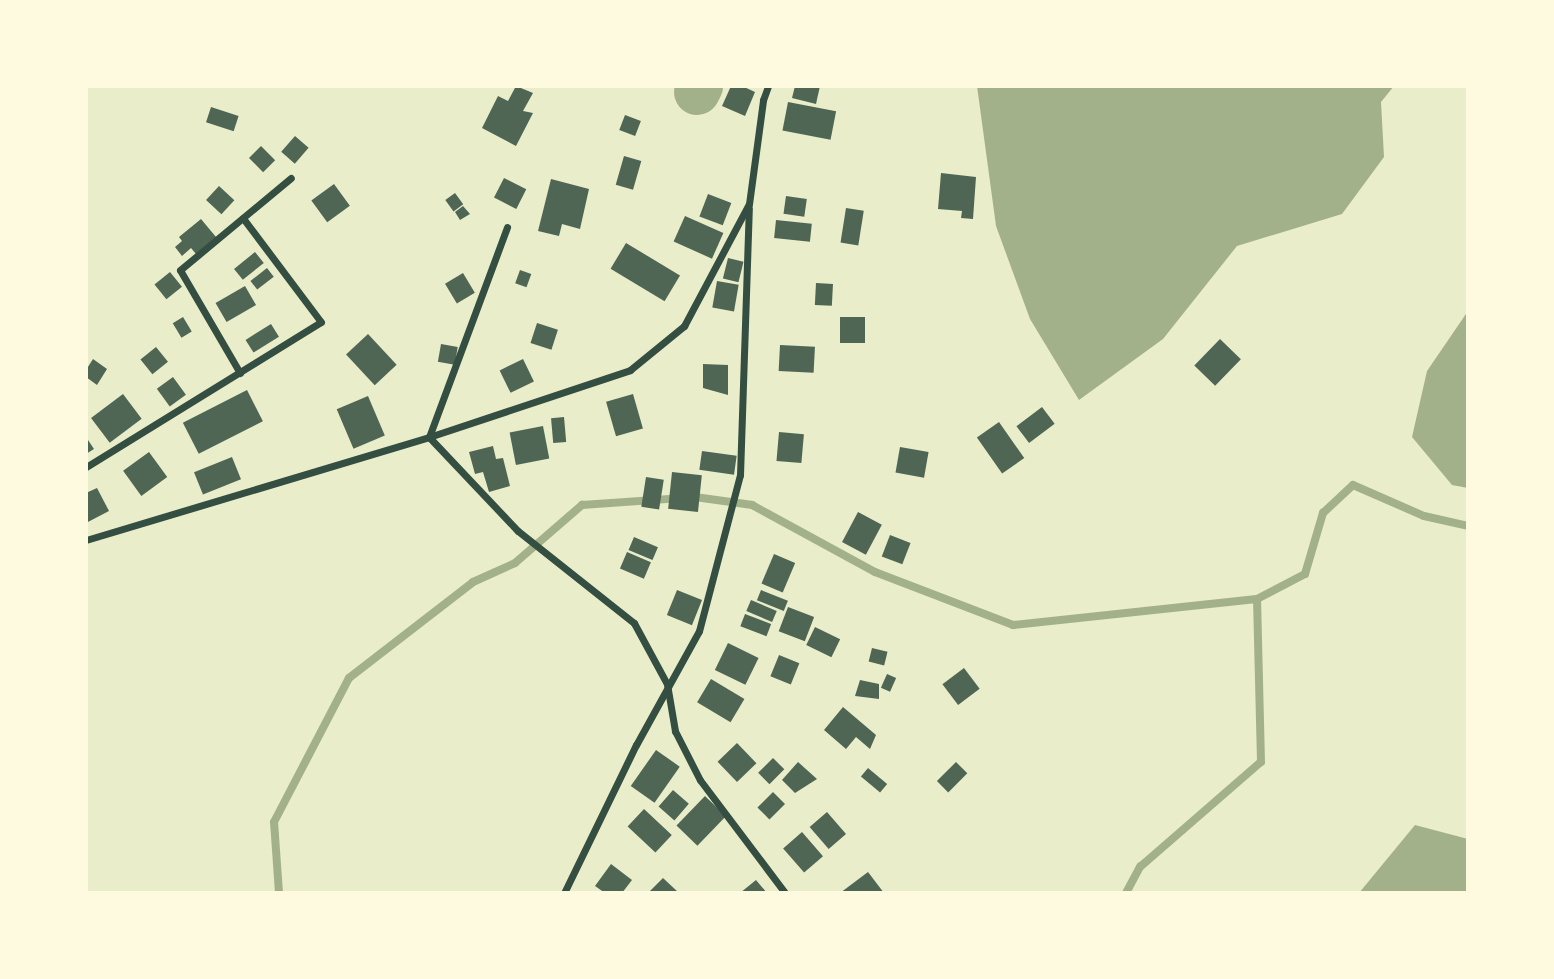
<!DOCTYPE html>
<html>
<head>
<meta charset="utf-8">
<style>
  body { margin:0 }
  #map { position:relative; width:1554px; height:979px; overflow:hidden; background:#e9edc9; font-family:"Roboto Condensed",sans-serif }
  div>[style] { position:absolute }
  .water>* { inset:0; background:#a3b18a }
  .stream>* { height:8px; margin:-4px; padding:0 4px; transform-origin:4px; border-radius:4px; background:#a3b18a }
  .river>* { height:46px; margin:-23px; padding:0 23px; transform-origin:23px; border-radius:23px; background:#a3b18a }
  .building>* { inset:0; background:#4f6655; transform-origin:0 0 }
  .minor>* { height:7px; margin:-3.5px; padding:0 3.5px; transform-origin:3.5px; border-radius:3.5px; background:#344e41 }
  span { translate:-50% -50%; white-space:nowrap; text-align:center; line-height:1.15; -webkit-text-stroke:6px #fefae0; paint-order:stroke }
  .frame { position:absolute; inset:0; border:88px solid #fefae0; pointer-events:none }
</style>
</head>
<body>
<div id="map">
  <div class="water">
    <div style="clip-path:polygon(977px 86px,1394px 86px,1381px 102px,1384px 157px,1342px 214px,1237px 246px,1163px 339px,1079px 400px,1030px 319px,996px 226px)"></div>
    <div style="clip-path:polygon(1468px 311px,1468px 488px,1452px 485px,1412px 437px,1427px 371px)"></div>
    <div style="clip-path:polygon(1415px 825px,1468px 839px,1468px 893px,1359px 893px)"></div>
  </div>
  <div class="stream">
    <div style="left:279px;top:893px;width:71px;rotate:-94deg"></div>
    <div style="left:274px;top:822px;width:162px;rotate:-62.5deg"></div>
    <div style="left:349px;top:678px;width:157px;rotate:-37.7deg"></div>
    <div style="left:473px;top:582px;width:46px;rotate:-24.3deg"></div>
    <div style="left:515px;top:563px;width:89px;rotate:-40.9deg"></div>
    <div style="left:582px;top:505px;width:113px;rotate:-4deg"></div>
    <div style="left:695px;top:497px;width:58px;rotate:8deg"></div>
    <div style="left:752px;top:505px;width:140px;rotate:28.6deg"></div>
    <div style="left:875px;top:572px;width:148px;rotate:21deg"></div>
    <div style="left:1013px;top:625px;width:245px;rotate:-6.1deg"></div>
    <div style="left:1257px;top:599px;width:54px;rotate:-27.5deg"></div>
    <div style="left:1305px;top:574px;width:64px;rotate:-73.6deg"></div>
    <div style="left:1323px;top:513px;width:41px;rotate:-43deg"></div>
    <div style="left:1353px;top:485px;width:77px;rotate:23.6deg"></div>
    <div style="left:1424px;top:516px;width:45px;rotate:12.8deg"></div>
    <div style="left:1126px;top:893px;width:30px;rotate:-62deg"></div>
    <div style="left:1140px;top:867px;width:160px;rotate:-41deg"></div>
    <div style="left:1261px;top:762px;width:163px;rotate:-91.4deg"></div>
  </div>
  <div class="river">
    <div style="left:697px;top:92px;width:7px;rotate:-63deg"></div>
  </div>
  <div class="building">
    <div style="clip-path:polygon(516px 86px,533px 93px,523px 111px,533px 113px,516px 146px,482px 128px,498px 96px,508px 101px)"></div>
    <div style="clip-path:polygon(731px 86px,742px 86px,755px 92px,745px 116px,722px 106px)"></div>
    <div style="clip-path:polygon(795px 86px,820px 86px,816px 104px,792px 98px)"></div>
    <div style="left:788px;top:102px;width:49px;height:29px;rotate:11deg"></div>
    <div style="left:211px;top:107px;width:29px;height:16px;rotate:18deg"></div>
    <div style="left:625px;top:115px;width:17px;height:16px;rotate:21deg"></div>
    <div style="left:295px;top:136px;width:18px;height:21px;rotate:41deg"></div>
    <div style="left:261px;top:146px;width:20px;height:17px;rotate:45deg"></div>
    <div style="left:624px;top:156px;width:18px;height:30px;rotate:16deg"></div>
    <div style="clip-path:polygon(941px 173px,976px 177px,973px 219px,961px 218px,962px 211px,938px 209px)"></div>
    <div style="left:504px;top:178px;width:25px;height:22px;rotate:27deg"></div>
    <div style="clip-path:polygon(551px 179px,589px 189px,580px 229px,562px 224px,559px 236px,538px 231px)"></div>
    <div style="left:334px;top:184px;width:27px;height:28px;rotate:54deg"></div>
    <div style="left:219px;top:186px;width:21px;height:19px;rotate:43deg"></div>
    <div style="left:455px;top:193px;width:14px;height:12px;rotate:54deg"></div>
    <div style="left:708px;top:194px;width:25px;height:24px;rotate:21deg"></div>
    <div style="left:786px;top:196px;width:21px;height:18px;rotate:8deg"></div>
    <div style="clip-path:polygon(463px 206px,470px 214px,460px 220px,455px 212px)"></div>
    <div style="left:846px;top:208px;width:18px;height:35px;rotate:9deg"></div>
    <div style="left:685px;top:216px;width:42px;height:28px;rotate:24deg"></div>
    <div style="clip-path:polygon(201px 219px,216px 237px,196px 254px,191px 248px,182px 256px,175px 247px,182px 241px,179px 237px)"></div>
    <div style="left:776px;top:220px;width:36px;height:18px;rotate:6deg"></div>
    <div style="left:626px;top:243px;width:63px;height:30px;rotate:31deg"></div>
    <div style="left:255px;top:252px;width:14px;height:27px;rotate:51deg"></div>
    <div style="left:728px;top:258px;width:16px;height:21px;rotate:14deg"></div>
    <div style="left:267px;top:268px;width:11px;height:21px;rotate:52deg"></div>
    <div style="left:520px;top:270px;width:12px;height:14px;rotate:20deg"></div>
    <div style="left:170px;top:272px;width:19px;height:20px;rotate:51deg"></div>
    <div style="left:463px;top:273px;width:23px;height:21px;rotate:59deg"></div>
    <div style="left:717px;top:281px;width:22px;height:27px;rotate:10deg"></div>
    <div style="left:816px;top:283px;width:17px;height:22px;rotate:3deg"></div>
    <div style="left:245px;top:286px;width:22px;height:34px;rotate:60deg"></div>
    <div style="left:183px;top:317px;width:17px;height:12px;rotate:59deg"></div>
    <div style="left:840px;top:317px;width:25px;height:26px"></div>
    <div style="left:537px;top:323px;width:22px;height:21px;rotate:18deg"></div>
    <div style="left:271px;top:324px;width:15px;height:30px;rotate:58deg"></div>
    <div style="left:368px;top:334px;width:42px;height:30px;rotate:47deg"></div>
    <div style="left:1220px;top:339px;width:29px;height:37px;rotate:44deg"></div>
    <div style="left:441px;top:344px;width:17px;height:18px;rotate:10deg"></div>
    <div style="left:780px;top:345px;width:35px;height:26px;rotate:3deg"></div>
    <div style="left:156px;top:347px;width:19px;height:20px;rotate:51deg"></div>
    <div style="clip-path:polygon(93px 359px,107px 369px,97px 385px,86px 377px,86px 370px)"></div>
    <div style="left:523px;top:359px;width:25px;height:26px;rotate:64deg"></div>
    <div style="clip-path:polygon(703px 364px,728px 365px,728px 395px,703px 388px)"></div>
    <div style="left:173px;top:377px;width:22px;height:20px;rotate:54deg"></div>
    <div style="left:247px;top:390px;width:35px;height:72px;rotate:63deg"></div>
    <div style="left:123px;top:394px;width:31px;height:40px;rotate:53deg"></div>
    <div style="left:633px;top:394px;width:36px;height:28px;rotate:74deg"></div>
    <div style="left:368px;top:396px;width:43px;height:34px;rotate:67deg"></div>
    <div style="left:1042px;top:407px;width:21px;height:32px;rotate:53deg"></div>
    <div style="left:564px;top:417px;width:25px;height:13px;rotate:85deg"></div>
    <div style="left:999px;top:422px;width:44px;height:27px;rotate:55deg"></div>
    <div style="left:543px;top:426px;width:33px;height:34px;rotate:79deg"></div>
    <div style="left:779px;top:432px;width:25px;height:29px;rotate:5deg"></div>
    <div style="clip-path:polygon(86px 437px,94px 449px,86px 454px)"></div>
    <div style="clip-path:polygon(493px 446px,496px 459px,503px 458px,510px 486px,489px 492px,483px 472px,475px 474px,469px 452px)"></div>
    <div style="left:900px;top:447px;width:29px;height:26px;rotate:10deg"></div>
    <div style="left:702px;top:451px;width:35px;height:19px;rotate:8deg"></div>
    <div style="left:149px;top:452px;width:31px;height:32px;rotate:54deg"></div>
    <div style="left:232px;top:457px;width:24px;height:41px;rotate:68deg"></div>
    <div style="left:672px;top:472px;width:30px;height:37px;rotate:6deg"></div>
    <div style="left:646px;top:477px;width:18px;height:30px;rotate:9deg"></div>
    <div style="clip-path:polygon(97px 488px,109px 511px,86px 523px,86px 493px)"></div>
    <div style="left:858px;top:512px;width:27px;height:34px;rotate:28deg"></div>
    <div style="left:890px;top:535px;width:22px;height:23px;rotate:21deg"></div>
    <div style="left:634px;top:537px;width:26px;height:14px;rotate:23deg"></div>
    <div style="left:627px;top:552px;width:26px;height:18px;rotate:23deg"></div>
    <div style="left:774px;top:554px;width:23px;height:32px;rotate:23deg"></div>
    <div style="left:677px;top:590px;width:27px;height:27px;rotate:22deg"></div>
    <div style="left:761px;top:590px;width:29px;height:11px;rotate:22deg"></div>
    <div style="left:751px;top:600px;width:28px;height:12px;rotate:23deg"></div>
    <div style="left:788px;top:607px;width:28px;height:26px;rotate:21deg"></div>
    <div style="left:745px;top:614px;width:28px;height:13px;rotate:21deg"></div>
    <div style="left:815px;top:627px;width:28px;height:20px;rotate:26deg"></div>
    <div style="left:728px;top:643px;width:34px;height:30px;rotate:26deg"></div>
    <div style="left:872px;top:648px;width:16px;height:14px;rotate:14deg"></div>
    <div style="left:779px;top:655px;width:22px;height:23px;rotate:22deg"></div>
    <div style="left:964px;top:668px;width:26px;height:27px;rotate:53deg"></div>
    <div style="left:887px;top:674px;width:10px;height:15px;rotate:24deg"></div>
    <div style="left:711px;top:679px;width:39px;height:27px;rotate:31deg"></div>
    <div style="clip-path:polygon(860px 680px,879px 684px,879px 699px,855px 696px)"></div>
    <div style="clip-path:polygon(843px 707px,876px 735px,870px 749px,856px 737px,846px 749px,824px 730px)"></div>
    <div style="left:737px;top:743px;width:28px;height:27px;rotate:46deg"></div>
    <div style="left:656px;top:750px;width:29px;height:44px;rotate:35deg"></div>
    <div style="left:773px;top:758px;width:16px;height:21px;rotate:45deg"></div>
    <div style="clip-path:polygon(798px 762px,817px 779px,795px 793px,782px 780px)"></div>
    <div style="left:956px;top:762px;width:16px;height:27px;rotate:45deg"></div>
    <div style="left:868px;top:768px;width:25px;height:11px;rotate:40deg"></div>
    <div style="left:673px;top:790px;width:21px;height:22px;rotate:41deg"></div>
    <div style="left:773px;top:792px;width:17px;height:22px;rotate:45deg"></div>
    <div style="left:705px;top:796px;width:29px;height:41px;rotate:44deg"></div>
    <div style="left:644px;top:809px;width:38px;height:24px;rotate:43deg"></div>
    <div style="left:827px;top:812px;width:29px;height:23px;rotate:49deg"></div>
    <div style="left:802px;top:832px;width:32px;height:25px;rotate:49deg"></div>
    <div style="clip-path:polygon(611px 864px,632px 880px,622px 893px,605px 893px,595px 886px)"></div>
    <div style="clip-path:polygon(868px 872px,884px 893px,840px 893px)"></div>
    <div style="clip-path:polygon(663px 878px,679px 893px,648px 893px)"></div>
    <div style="clip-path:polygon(756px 880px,767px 893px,740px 893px)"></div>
  </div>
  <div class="minor">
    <div style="left:240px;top:373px;width:119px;rotate:-120.2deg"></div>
    <div style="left:180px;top:270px;width:144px;rotate:-39.7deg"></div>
    <div style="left:429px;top:437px;width:129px;rotate:46.6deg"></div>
    <div style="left:518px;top:531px;width:148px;rotate:38.4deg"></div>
    <div style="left:634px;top:623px;width:69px;rotate:61.6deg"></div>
    <div style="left:667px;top:684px;width:48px;rotate:80.3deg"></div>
    <div style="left:675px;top:731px;width:55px;rotate:63deg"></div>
    <div style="left:700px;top:780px;width:141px;rotate:53deg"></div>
    <div style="left:429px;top:437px;width:224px;rotate:-69.6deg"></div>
    <div style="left:86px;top:467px;width:276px;rotate:-31.7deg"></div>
    <div style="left:321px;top:322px;width:130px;rotate:-126.9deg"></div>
    <div style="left:86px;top:540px;width:358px;rotate:-16.7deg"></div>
    <div style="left:429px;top:437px;width:212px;rotate:-18.4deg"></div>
    <div style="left:630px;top:370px;width:70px;rotate:-39.2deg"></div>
    <div style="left:684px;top:326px;width:138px;rotate:-62deg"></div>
    <div style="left:749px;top:204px;width:105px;rotate:-82.3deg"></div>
    <div style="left:763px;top:100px;width:15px;rotate:-70deg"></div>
    <div style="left:564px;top:893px;width:165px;rotate:-64.1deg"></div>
    <div style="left:636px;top:745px;width:130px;rotate:-61.1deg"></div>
    <div style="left:699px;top:631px;width:161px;rotate:-75.3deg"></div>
    <div style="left:740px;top:475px;width:267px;rotate:-88.1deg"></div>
  </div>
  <div class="frame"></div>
</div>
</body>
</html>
